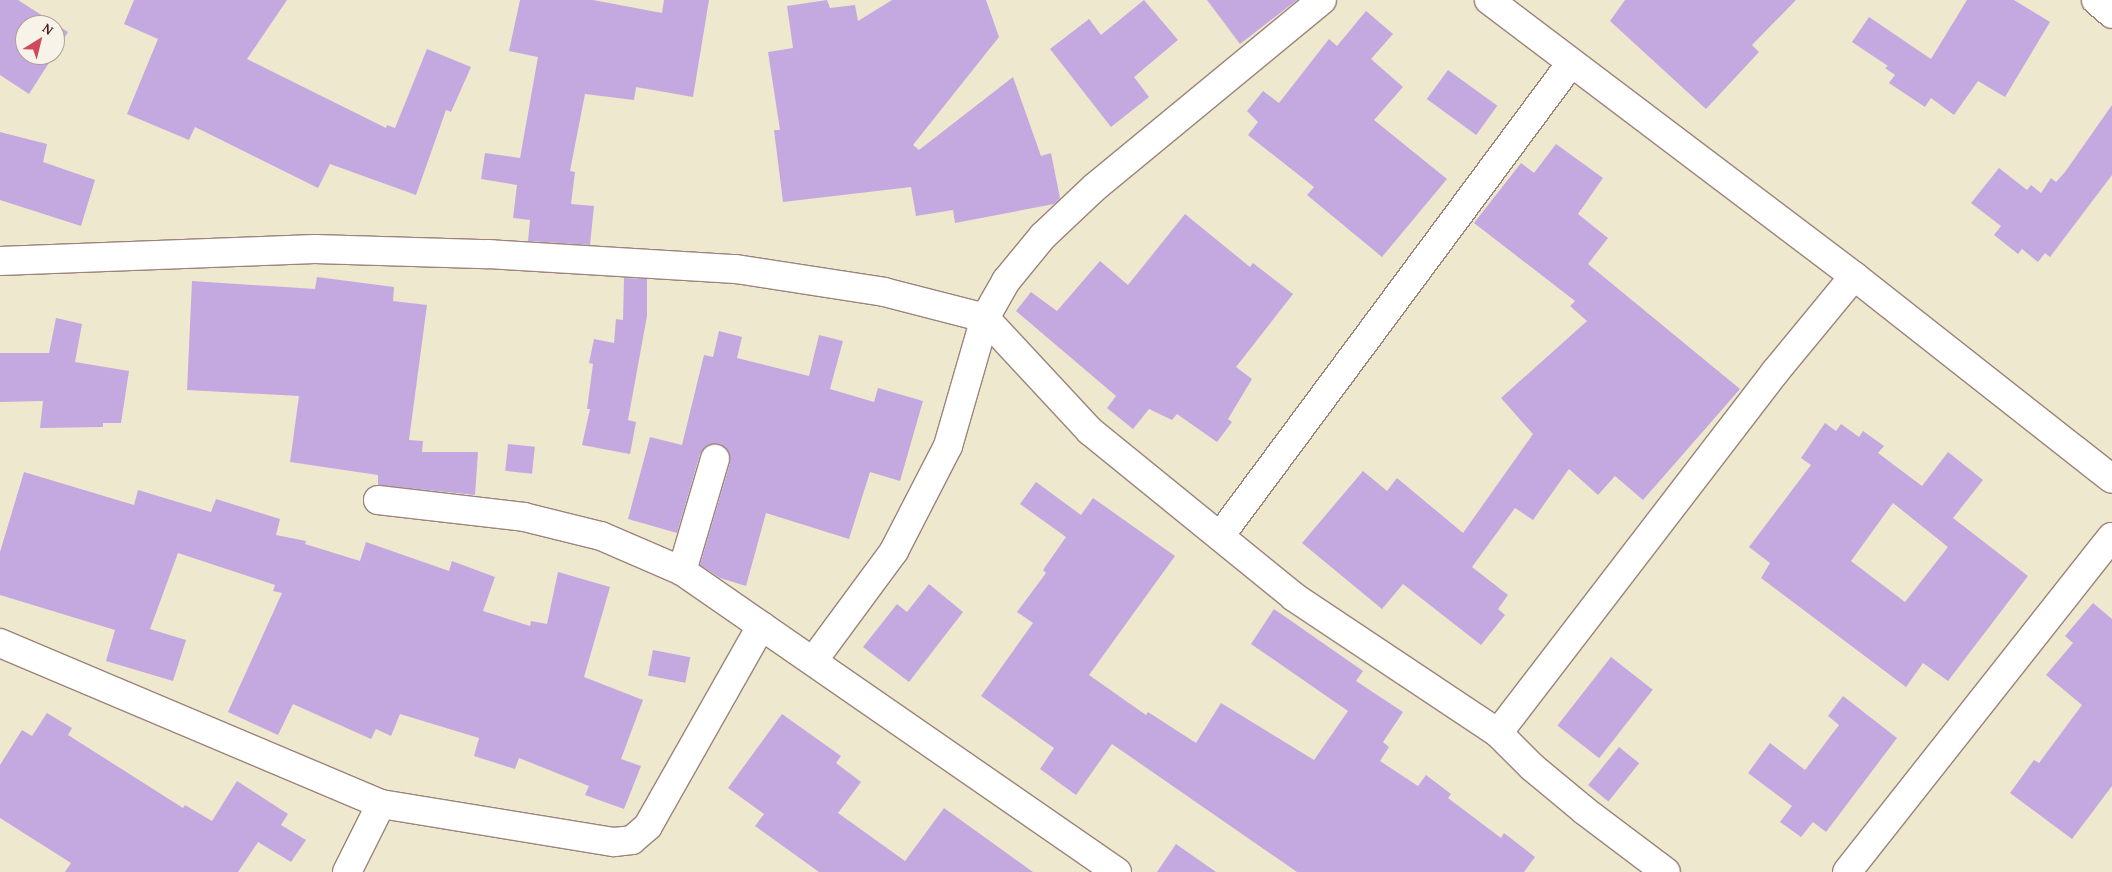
<!DOCTYPE html>
<html>
<head>
<meta charset="utf-8">
<style>
  body { margin:0 }
  #map { position:relative; width:2112px; height:872px; overflow:hidden; background:#eee8ce; font-family:"Gentium Book Plus",serif }
  div>[style] { position:absolute }
  .building>* { inset:0; background:#c4a9e0; transform-origin:0 0 }
  .roads { filter:drop-shadow(1px 0 #9c847c) drop-shadow(-1px 0 #9c847c) drop-shadow(0 1px #9c847c) drop-shadow(0 -1px #9c847c) }
  .street>* { height:28px; margin:-14px; padding:0 14px; transform-origin:14px; border-radius:14px; background:#fff }
  span { translate:-50% -50%; white-space:nowrap; text-align:center; line-height:1.15; -webkit-text-stroke:4.5px #f7f3e8; paint-order:stroke }
  .north { position:absolute; left:15px; top:15px; width:50px; height:50px; box-sizing:border-box; background:#f7f3e8; border:1px solid #b29e9c; border-radius:50%; rotate:36deg; font-size:14px; font-weight:700; line-height:20px; text-align:center; color:#4a1f2b }
  .north::after { content:''; display:block; margin:auto; width:18px; height:22px; background:#d1495b; clip-path:polygon(50% 0,100% 100%,50% 72%,0 100%) }
</style>
</head>
<body>
<div id="map">
  <div class="building">
    <div style="clip-path:polygon(0 0,18px 0,68px 32px,55px 53px,55px 25px,25px 25px,25px 55px,54px 55px,29px 94px,0 75px)"></div>
    <div style="clip-path:polygon(134px 0,287px 0,247px 59px,386px 128px,387px 125px,395px 128px,427px 49px,471px 67px,451px 112px,446px 110px,416px 195px,330px 164px,318px 188px,195px 127px,189px 140px,127px 114px,158px 39px,124px 24px)"></div>
    <div style="clip-path:polygon(520px 0,593px 0,662px 13px,664px 0,709px 0,693px 97px,636px 87px,634px 100px,585px 94px,570px 171px,575px 172px,571px 204px,594px 206px,590px 245px,528px 241px,530px 220px,513px 218px,517px 185px,481px 179px,485px 153px,520px 158px,538px 57px,509px 51px)"></div>
    <div style="clip-path:polygon(827px 0,830px 8px,855px 5px,858px 21px,892px 0,986px 0,999px 37px,913px 145px,919px 150px,1013px 77px,1041px 156px,1051px 153px,1060px 198px,1054px 204px,955px 223px,953px 210px,916px 216px,911px 187px,783px 202px,774px 130px,780px 130px,768px 52px,793px 48px,787px 6px)"></div>
    <div style="clip-path:polygon(1144px 0,1178px 40px,1134px 77px,1149px 97px,1111px 127px,1050px 49px,1089px 19px,1101px 35px)"></div>
    <div style="clip-path:polygon(1207px 0,1297px 0,1240px 44px)"></div>
    <div style="clip-path:polygon(1625px 0,1796px 0,1752px 45px,1759px 52px,1706px 109px,1610px 21px)"></div>
    <div style="clip-path:polygon(1967px 0,2014px 0,2050px 22px,2005px 97px,1978px 81px,1954px 115px,1931px 98px,1925px 107px,1889px 83px,1895px 75px,1885px 68px,1888px 66px,1852px 42px,1869px 17px,1931px 59px)"></div>
    <div style="clip-path:polygon(1366px 11px,1393px 34px,1371px 59px,1403px 87px,1374px 120px,1447px 179px,1382px 257px,1307px 195px,1314px 187px,1248px 135px,1258px 122px,1247px 111px,1263px 91px,1279px 103px,1329px 39px,1337px 46px)"></div>
    <div style="left:1448px;top:70px;width:61px;height:36px;rotate:36deg"></div>
    <div style="clip-path:polygon(2112px 105px,2112px 175px,2050px 257px,2045px 253px,2038px 262px,2022px 249px,2018px 254px,1994px 235px,2001px 226px,1971px 203px,1999px 168px,2027px 190px,2031px 185px,2041px 193px,2051px 178px,2056px 182px,2065px 172px)"></div>
    <div style="clip-path:polygon(0 132px,47px 144px,43px 162px,95px 180px,81px 226px,0 200px)"></div>
    <div style="clip-path:polygon(1556px 144px,1603px 178px,1578px 214px,1608px 238px,1588px 264px,1740px 389px,1643px 500px,1615px 476px,1598px 495px,1569px 469px,1533px 520px,1515px 508px,1472px 567px,1508px 595px,1498px 609px,1505px 615px,1481px 645px,1403px 584px,1382px 609px,1302px 543px,1363px 471px,1387px 491px,1397px 478px,1463px 533px,1533px 434px,1501px 398px,1587px 321px,1570px 306px,1575px 301px,1474px 223px,1521px 163px,1534px 173px)"></div>
    <div style="clip-path:polygon(1185px 214px,1250px 267px,1253px 263px,1293px 294px,1236px 367px,1252px 379px,1228px 419px,1232px 422px,1217px 442px,1177px 414px,1172px 420px,1149px 409px,1133px 429px,1107px 408px,1116px 396px,1016px 311px,1031px 292px,1057px 311px,1100px 261px,1128px 285px)"></div>
    <div style="clip-path:polygon(317px 277px,394px 287px,393px 301px,427px 305px,409px 440px,423px 441px,422px 452px,478px 452px,475px 495px,378px 485px,378px 475px,290px 462px,299px 396px,187px 390px,192px 281px,315px 289px)"></div>
    <div style="clip-path:polygon(624px 278px,647px 279px,647px 316px,628px 420px,636px 422px,630px 454px,582px 445px,590px 409px,587px 409px,593px 364px,589px 363px,594px 339px,614px 343px,616px 319px,623px 320px)"></div>
    <div style="clip-path:polygon(56px 318px,82px 324px,75px 362px,129px 371px,121px 423px,103px 423px,103px 427px,40px 428px,43px 401px,0 402px,0 353px,49px 353px)"></div>
    <div style="clip-path:polygon(719px 331px,742px 337px,737px 358px,809px 376px,819px 335px,843px 341px,830px 389px,874px 402px,878px 388px,923px 401px,900px 481px,870px 472px,849px 539px,766px 513px,746px 586px,720px 578px,700px 565px,730px 463px,730px 455px,720px 444px,711px 444px,700px 454px,677px 533px,628px 519px,650px 437px,682px 445px,704px 355px,713px 357px)"></div>
    <div style="clip-path:polygon(evenodd,1825px 423px,1836px 431px,1841px 424px,1859px 437px,1863px 431px,1884px 446px,1878px 453px,1922px 486px,1948px 452px,1983px 480px,1953px 518px,2028px 576px,1948px 681px,1923px 663px,1906px 687px,1761px 578px,1770px 563px,1749px 547px,1811px 465px,1801px 458px,1825px 423px,1893px 503px,1948px 547px,1905px 602px,1851px 561px,1893px 503px)"></div>
    <div style="left:508px;top:444px;width:27px;height:27px;rotate:6deg"></div>
    <div style="clip-path:polygon(24px 472px,134px 505px,138px 490px,211px 512px,216px 499px,280px 519px,276px 535px,306px 541px,305px 544px,360px 561px,366px 542px,449px 571px,452px 561px,495px 577px,483px 611px,530px 626px,531px 621px,547px 624px,558px 572px,610px 587px,584px 677px,643px 700px,621px 759px,641px 766px,624px 809px,585px 795px,589px 786px,519px 758px,515px 769px,474px 756px,479px 738px,400px 714px,391px 736px,376px 729px,371px 739px,293px 704px,278px 735px,228px 712px,282px 593px,273px 591px,275px 585px,178px 553px,150px 629px,186px 640px,173px 681px,106px 661px,115px 630px,0 595px,0 552px)"></div>
    <div style="clip-path:polygon(1036px 482px,1081px 515px,1093px 498px,1175px 556px,1089px 675px,1146px 715px,1148px 712px,1196px 743px,1221px 703px,1314px 760px,1348px 711px,1251px 644px,1274px 609px,1363px 671px,1356px 681px,1403px 712px,1383px 742px,1389px 747px,1380px 761px,1418px 786px,1426px 775px,1451px 794px,1448px 798px,1501px 838px,1504px 833px,1535px 857px,1524px 872px,1297px 872px,1112px 744px,1076px 795px,1040px 769px,1054px 748px,981px 696px,1033px 623px,1017px 612px,1046px 573px,1043px 570px,1066px 537px,1020px 504px)"></div>
    <div style="clip-path:polygon(929px 584px,963px 612px,909px 682px,863px 647px,897px 604px,907px 612px)"></div>
    <div style="clip-path:polygon(2093px 603px,2112px 619px,2112px 786px,2072px 839px,2010px 793px,2034px 760px,2039px 763px,2082px 705px,2046px 675px,2073px 643px,2065px 636px)"></div>
    <div style="left:653px;top:650px;width:38px;height:26px;rotate:11deg"></div>
    <div style="left:1611px;top:657px;width:53px;height:87px;rotate:38deg"></div>
    <div style="clip-path:polygon(1843px 696px,1897px 738px,1826px 832px,1813px 822px,1801px 837px,1780px 822px,1792px 806px,1748px 773px,1770px 743px,1805px 770px,1839px 725px,1828px 716px)"></div>
    <div style="clip-path:polygon(47px 713px,72px 728px,68px 735px,183px 808px,185px 805px,212px 821px,237px 781px,288px 814px,281px 825px,306px 840px,291px 862px,258px 842px,238px 872px,65px 872px,71px 863px,0 818px,0 765px,22px 730px,32px 736px)"></div>
    <div style="clip-path:polygon(782px 714px,841px 756px,836px 763px,861px 782px,838px 813px,905px 861px,944px 808px,1033px 872px,819px 872px,755px 826px,764px 814px,728px 788px)"></div>
    <div style="left:1619px;top:747px;width:26px;height:49px;rotate:39deg"></div>
    <div style="clip-path:polygon(1176px 844px,1216px 872px,1157px 872px)"></div>
  </div>
  <div class="roads">
    <div class="street">
      <div style="left:1489px;top:0;width:458px;rotate:37.1deg"></div>
      <div style="left:1854px;top:276px;width:328px;rotate:38.2deg"></div>
      <div style="left:2096px;top:0;width:21px;rotate:41deg"></div>
      <div style="left:0;top:261px;width:315px;rotate:-2.2deg"></div>
      <div style="left:315px;top:249px;width:173px;rotate:1.7deg"></div>
      <div style="left:488px;top:254px;width:248px;rotate:3.5deg"></div>
      <div style="left:736px;top:269px;width:150px;rotate:8.8deg"></div>
      <div style="left:884px;top:292px;width:104px;rotate:14.4deg"></div>
      <div style="left:985px;top:318px;width:154px;rotate:47.1deg"></div>
      <div style="left:1090px;top:431px;width:263px;rotate:39.1deg"></div>
      <div style="left:1294px;top:597px;width:245px;rotate:33.7deg"></div>
      <div style="left:1498px;top:733px;width:48px;rotate:45deg"></div>
      <div style="left:1532px;top:767px;width:69px;rotate:39.7deg"></div>
      <div style="left:1585px;top:811px;width:101px;rotate:37deg"></div>
      <div style="left:378px;top:500px;width:147px;rotate:6.6deg"></div>
      <div style="left:524px;top:517px;width:79px;rotate:13.9deg"></div>
      <div style="left:601px;top:536px;width:88px;rotate:23.4deg"></div>
      <div style="left:682px;top:571px;width:529px;rotate:34.68deg"></div>
      <div style="left:1220px;top:536px;width:589px;rotate:-53.42deg"></div>
      <div style="left:682px;top:571px;width:117px;rotate:-73.6deg"></div>
      <div style="left:0;top:643px;width:414px;rotate:22.9deg"></div>
      <div style="left:813px;top:661px;width:137px;rotate:-53.6deg"></div>
      <div style="left:894px;top:551px;width:118px;rotate:-62.8deg"></div>
      <div style="left:948px;top:446px;width:133px;rotate:-73.9deg"></div>
      <div style="left:985px;top:318px;width:43px;rotate:-60.4deg"></div>
      <div style="left:1006px;top:281px;width:58px;rotate:-50.6deg"></div>
      <div style="left:1043px;top:236px;width:71px;rotate:-43.3deg"></div>
      <div style="left:1095px;top:187px;width:294px;rotate:-39.5deg"></div>
      <div style="left:1498px;top:733px;width:455px;rotate:-52.5deg"></div>
      <div style="left:1775px;top:372px;width:124px;rotate:-50.5deg"></div>
      <div style="left:347px;top:872px;width:76px;rotate:-63.4deg"></div>
      <div style="left:381px;top:804px;width:236px;rotate:9.3deg"></div>
      <div style="left:614px;top:842px;width:18px;rotate:-6deg"></div>
      <div style="left:632px;top:840px;width:21px;rotate:-41deg"></div>
      <div style="left:648px;top:826px;width:230px;rotate:-60.5deg"></div>
      <div style="left:1847px;top:872px;width:427px;rotate:-51.7deg"></div>
    </div>
  </div>
  <div class="north">N</div>
</div>
</body>
</html>
